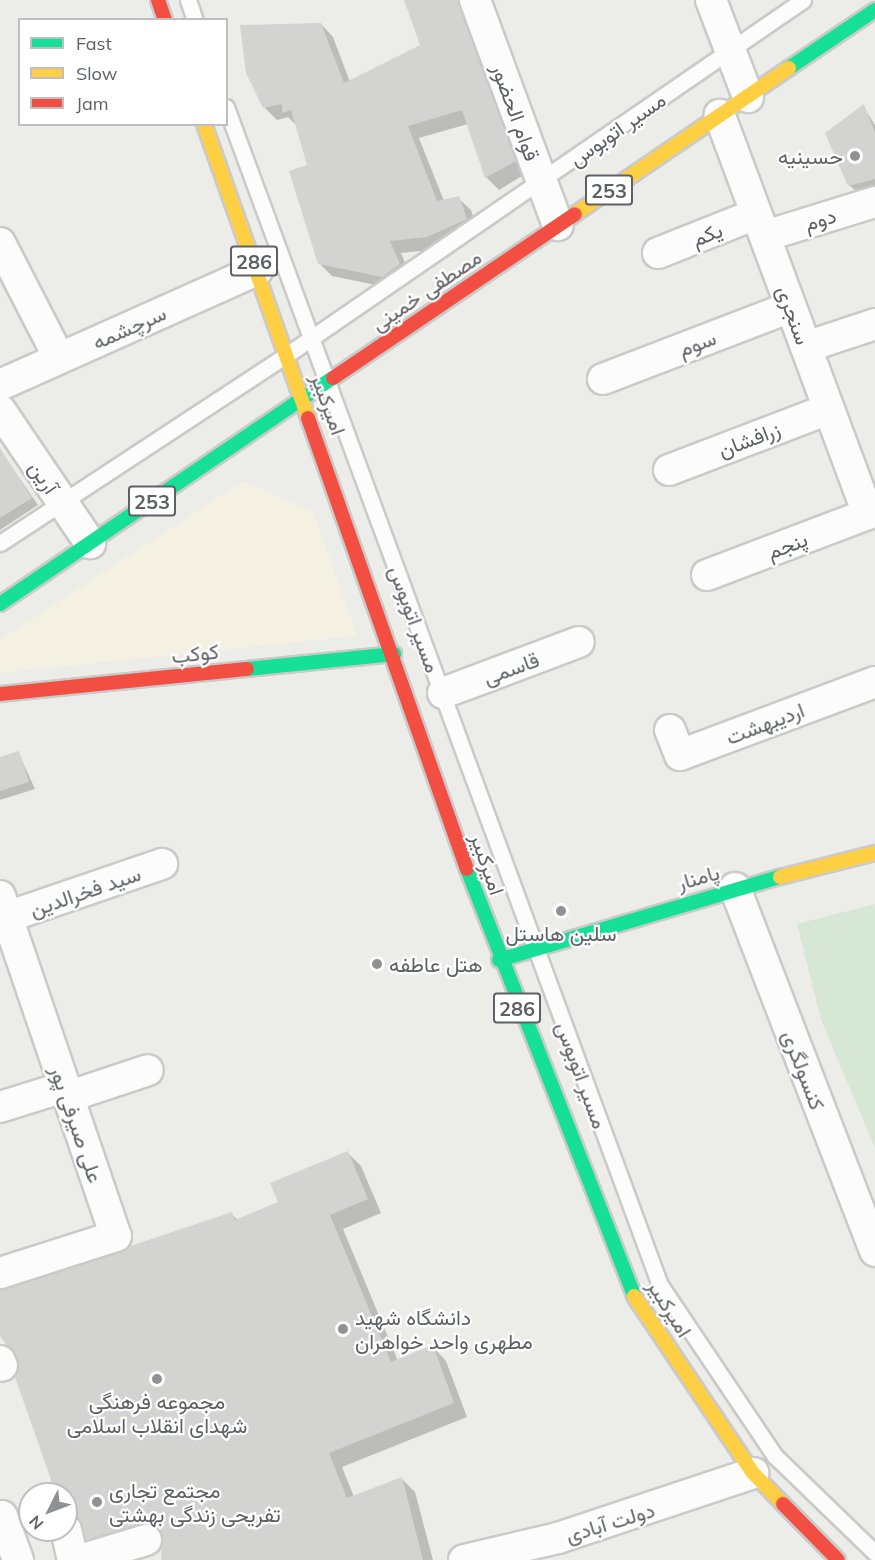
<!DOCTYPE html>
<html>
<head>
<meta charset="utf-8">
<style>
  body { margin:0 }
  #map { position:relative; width:875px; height:1560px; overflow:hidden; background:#ecece8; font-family:Mulish,Vazirmatn,sans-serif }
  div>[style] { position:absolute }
  .commercial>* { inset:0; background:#f4f1e3 }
  .green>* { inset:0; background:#d7e7d6 }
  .shadow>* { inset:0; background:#0003 }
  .building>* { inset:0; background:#d3d3d1 }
  .roads { filter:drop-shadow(2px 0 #cacac9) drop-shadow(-2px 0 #cacac9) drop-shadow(0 2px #cacac9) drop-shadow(0 -2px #cacac9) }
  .lane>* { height:15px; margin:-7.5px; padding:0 7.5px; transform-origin:7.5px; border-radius:7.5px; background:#fcfcfc }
  .street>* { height:30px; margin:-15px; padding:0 15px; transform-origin:15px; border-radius:15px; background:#fcfcfc }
  .fast>* { height:14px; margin:-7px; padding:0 7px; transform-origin:7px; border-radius:7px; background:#16e098 }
  .slow>* { height:14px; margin:-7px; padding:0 7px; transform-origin:7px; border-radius:7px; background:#ffcf43 }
  .jam>* { height:14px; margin:-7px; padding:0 7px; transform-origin:7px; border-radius:7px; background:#f24e42 }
  .dots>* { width:16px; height:16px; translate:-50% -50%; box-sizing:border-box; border:3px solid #fff; border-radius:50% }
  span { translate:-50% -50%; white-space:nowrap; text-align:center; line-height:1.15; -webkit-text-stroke:4.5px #fff; paint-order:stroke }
  .shield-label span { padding:2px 4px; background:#fff; border:2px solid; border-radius:4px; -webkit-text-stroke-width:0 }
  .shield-label { font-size:20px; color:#5e6065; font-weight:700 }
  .street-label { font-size:21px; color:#5e6065 }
  .poi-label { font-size:21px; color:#5e6065 }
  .right { translate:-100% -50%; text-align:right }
  .left { translate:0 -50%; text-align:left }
  .legend { position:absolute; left:18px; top:18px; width:210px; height:108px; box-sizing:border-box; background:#fff; border:2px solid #bfbfc1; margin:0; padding:8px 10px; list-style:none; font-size:18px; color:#5e6065 }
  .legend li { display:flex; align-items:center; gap:12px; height:30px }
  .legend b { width:30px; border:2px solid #bfbfc1 }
  .north { position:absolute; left:18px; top:1482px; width:60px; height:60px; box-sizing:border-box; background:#fff; border:2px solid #bfbfc1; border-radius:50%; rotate:228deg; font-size:16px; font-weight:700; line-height:24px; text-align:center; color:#5e6065 }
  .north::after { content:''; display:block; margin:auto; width:21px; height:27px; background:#909193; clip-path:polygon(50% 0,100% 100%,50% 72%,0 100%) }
</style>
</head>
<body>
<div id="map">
  <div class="commercial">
    <div style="clip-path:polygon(243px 481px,313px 511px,357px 636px,0 673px,0 640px)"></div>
  </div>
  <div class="green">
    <div style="clip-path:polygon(875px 904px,875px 1148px,821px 1020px,797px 924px)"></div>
  </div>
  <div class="shadow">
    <div style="clip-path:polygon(406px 0,476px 0,527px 173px,499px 190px,486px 177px,468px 124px,419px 138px,444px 201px,458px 198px,471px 210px,478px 232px,440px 249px,401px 253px,411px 277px,395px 289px,332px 276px,319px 263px,309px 166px,297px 126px,288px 117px,277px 120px,264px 107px,321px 24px,333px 37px,350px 82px,421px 46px)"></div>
    <div style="clip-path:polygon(863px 106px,875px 125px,875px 188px,857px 192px,849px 185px)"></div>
    <div style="clip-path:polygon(7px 460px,38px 505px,0 530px,0 465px)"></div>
    <div style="clip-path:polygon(18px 752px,35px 789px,0 800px,0 758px)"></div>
    <div style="clip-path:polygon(347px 1152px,361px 1166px,381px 1213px,343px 1229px,398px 1361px,433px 1347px,446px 1361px,467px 1417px,342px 1467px,354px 1497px,402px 1479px,415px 1492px,433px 1560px,163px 1560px,163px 1540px,157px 1537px,101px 1553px,66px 1515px,66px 1494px,57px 1494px,20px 1359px,0 1331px,0 1289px,231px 1214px,238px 1220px,280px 1202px)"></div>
  </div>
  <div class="building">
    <div style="clip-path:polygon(404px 0,458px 0,516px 161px,485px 178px,462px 110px,408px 126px,437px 201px,459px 196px,467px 219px,427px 237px,390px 241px,400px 264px,382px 277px,318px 264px,289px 171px,307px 165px,291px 110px,282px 113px,282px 104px,263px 108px,246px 73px,240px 25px,321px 23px,344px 83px,420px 45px)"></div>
    <div style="clip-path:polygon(864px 104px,875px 133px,875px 179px,848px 186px,825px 133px)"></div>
    <div style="clip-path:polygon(0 448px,32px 498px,0 518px)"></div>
    <div style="clip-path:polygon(19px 751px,29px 782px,0 791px,0 757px)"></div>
    <div style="clip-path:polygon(348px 1151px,368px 1199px,330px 1215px,391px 1362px,433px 1345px,454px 1403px,329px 1453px,347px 1498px,402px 1477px,423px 1560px,161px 1560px,162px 1534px,149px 1523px,86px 1540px,79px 1519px,66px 1513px,66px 1494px,56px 1494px,15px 1377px,18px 1360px,0 1336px,0 1290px,232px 1212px,235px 1220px,278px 1202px,270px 1183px)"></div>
  </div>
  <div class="roads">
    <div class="lane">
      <div style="left:188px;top:0;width:21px;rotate:71deg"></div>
      <div style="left:226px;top:107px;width:1255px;rotate:69.78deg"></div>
      <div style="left:660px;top:1285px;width:206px;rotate:56.1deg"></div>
      <div style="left:775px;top:1456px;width:139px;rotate:44.1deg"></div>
      <div style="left:0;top:543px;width:344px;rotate:-33.3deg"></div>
      <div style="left:288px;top:354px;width:625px;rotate:-34.5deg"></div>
    </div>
    <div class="street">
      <div style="left:475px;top:0;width:240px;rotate:69.8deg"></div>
      <div style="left:711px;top:0;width:104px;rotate:69.1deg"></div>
      <div style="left:765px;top:236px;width:115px;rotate:-17.2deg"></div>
      <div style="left:0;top:243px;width:129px;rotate:62.8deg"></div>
      <div style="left:658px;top:253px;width:105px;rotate:-21.7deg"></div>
      <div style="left:806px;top:347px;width:73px;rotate:-18.4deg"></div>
      <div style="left:603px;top:379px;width:201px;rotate:-21deg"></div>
      <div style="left:0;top:385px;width:282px;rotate:-24.1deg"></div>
      <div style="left:0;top:410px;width:161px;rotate:55.9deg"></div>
      <div style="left:669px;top:470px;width:171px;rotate:-20.9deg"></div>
      <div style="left:707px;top:575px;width:172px;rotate:-20.8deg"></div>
      <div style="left:868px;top:514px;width:426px;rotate:-110.4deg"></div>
      <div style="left:443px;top:693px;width:145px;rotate:-20.6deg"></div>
      <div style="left:670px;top:730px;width:27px;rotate:68deg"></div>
      <div style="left:680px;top:755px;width:208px;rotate:-20.5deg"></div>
      <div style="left:735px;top:888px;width:389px;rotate:68.9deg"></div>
      <div style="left:0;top:896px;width:359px;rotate:71.2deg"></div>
      <div style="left:116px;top:1236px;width:122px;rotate:162.3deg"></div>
      <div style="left:7px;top:917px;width:164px;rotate:-18.9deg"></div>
      <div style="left:67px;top:1097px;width:85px;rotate:-18.4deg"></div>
      <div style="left:0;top:1107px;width:67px;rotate:-17.4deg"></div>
      <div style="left:0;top:1361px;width:5px;rotate:68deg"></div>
      <div style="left:2px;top:1516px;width:47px;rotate:70deg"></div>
      <div style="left:66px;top:1530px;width:31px;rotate:77deg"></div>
      <div style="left:80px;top:1560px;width:69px;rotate:-16.9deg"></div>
      <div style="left:464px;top:1560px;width:97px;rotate:-13.2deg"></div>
      <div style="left:558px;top:1538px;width:206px;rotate:-18.4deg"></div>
    </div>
    <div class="fast">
      <div style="left:789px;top:68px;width:104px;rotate:-34deg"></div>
      <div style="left:0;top:604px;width:402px;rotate:-34.2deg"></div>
      <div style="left:247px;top:669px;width:148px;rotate:-5.8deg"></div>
      <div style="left:467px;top:869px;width:458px;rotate:68.6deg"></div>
      <div style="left:499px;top:960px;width:293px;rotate:-16.5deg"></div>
    </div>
    <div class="slow">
      <div style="left:204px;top:124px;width:312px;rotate:70.5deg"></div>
      <div style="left:575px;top:214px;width:259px;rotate:-34.3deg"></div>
      <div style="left:780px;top:877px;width:98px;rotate:-14.2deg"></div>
      <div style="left:634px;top:1296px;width:213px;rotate:56.1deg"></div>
      <div style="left:753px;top:1473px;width:43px;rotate:45.9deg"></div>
    </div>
    <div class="jam">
      <div style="left:158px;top:0;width:21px;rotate:71deg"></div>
      <div style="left:333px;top:378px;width:292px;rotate:-34.1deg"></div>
      <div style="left:308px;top:418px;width:478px;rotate:70.6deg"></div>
      <div style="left:0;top:694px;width:248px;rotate:-5.8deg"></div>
      <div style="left:783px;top:1504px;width:78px;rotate:45.5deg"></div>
    </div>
  </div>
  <div class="dots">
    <div style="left:855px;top:156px;background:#909193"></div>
    <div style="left:561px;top:911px;background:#909193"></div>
    <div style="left:377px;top:964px;background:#909193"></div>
    <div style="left:343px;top:1329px;background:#909193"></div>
    <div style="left:157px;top:1379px;background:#909193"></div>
    <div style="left:97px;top:1502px;background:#909193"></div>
  </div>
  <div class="shield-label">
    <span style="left:609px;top:190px">253</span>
    <span style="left:254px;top:261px">286</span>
    <span style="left:152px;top:501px">253</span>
    <span style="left:517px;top:1008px">286</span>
  </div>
  <div class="street-label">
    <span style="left:516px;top:112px;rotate:70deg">قوام الحضور</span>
    <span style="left:617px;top:129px;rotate:-35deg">مسیر اتوبوس</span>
    <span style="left:820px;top:219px;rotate:-17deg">دوم</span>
    <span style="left:707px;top:234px;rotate:-21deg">یکم</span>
    <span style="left:426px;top:290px;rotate:-34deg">مصطفی خمینی</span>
    <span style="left:794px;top:315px;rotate:70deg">سنجری</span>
    <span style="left:129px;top:327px;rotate:-24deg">سرچشمه</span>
    <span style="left:697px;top:343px;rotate:-21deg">سوم</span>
    <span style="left:329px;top:404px;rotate:70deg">امیرکبیر</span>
    <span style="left:749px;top:439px;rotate:-21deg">زرافشان</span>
    <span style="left:44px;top:477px;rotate:56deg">آرین</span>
    <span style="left:787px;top:545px;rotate:-21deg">پنجم</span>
    <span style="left:415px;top:619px;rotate:70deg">مسیر اتوبوس</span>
    <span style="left:195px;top:653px;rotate:-6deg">کوکب</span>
    <span style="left:511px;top:668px;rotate:-20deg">قاسمی</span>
    <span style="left:765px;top:723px;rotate:-21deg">اردیبهشت</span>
    <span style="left:488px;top:864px;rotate:71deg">امیرکبیر</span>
    <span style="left:698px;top:877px;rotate:-16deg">پامنار</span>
    <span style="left:85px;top:891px;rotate:-19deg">سید فخرالدین</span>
    <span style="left:804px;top:1070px;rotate:69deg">کنسولگری</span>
    <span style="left:582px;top:1075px;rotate:70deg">مسیر اتوبوس</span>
    <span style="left:77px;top:1124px;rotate:71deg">علی صیرفی پور</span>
    <span style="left:670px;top:1308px;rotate:58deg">امیرکبیر</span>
    <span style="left:610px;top:1522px;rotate:-17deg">دولت آبادی</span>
  </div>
  <div class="poi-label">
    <span class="right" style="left:843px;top:156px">حسینیه</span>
    <span style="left:561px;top:933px">سلین هاستل</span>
    <span class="left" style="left:389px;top:964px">هتل عاطفه</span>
    <span class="left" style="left:355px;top:1329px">دانشگاه شهید<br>مطهری واحد خواهران</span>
    <span style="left:157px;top:1413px">مجموعه فرهنگی<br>شهدای انقلاب اسلامی</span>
    <span class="left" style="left:109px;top:1502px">مجتمع تجاری<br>تفریحی زندگی بهشتی</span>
  </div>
  <ul class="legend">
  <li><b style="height:8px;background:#16e098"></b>Fast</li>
  <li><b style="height:8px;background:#ffcf43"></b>Slow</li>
  <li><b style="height:8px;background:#f24e42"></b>Jam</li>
  </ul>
  <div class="north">N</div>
</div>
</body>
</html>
